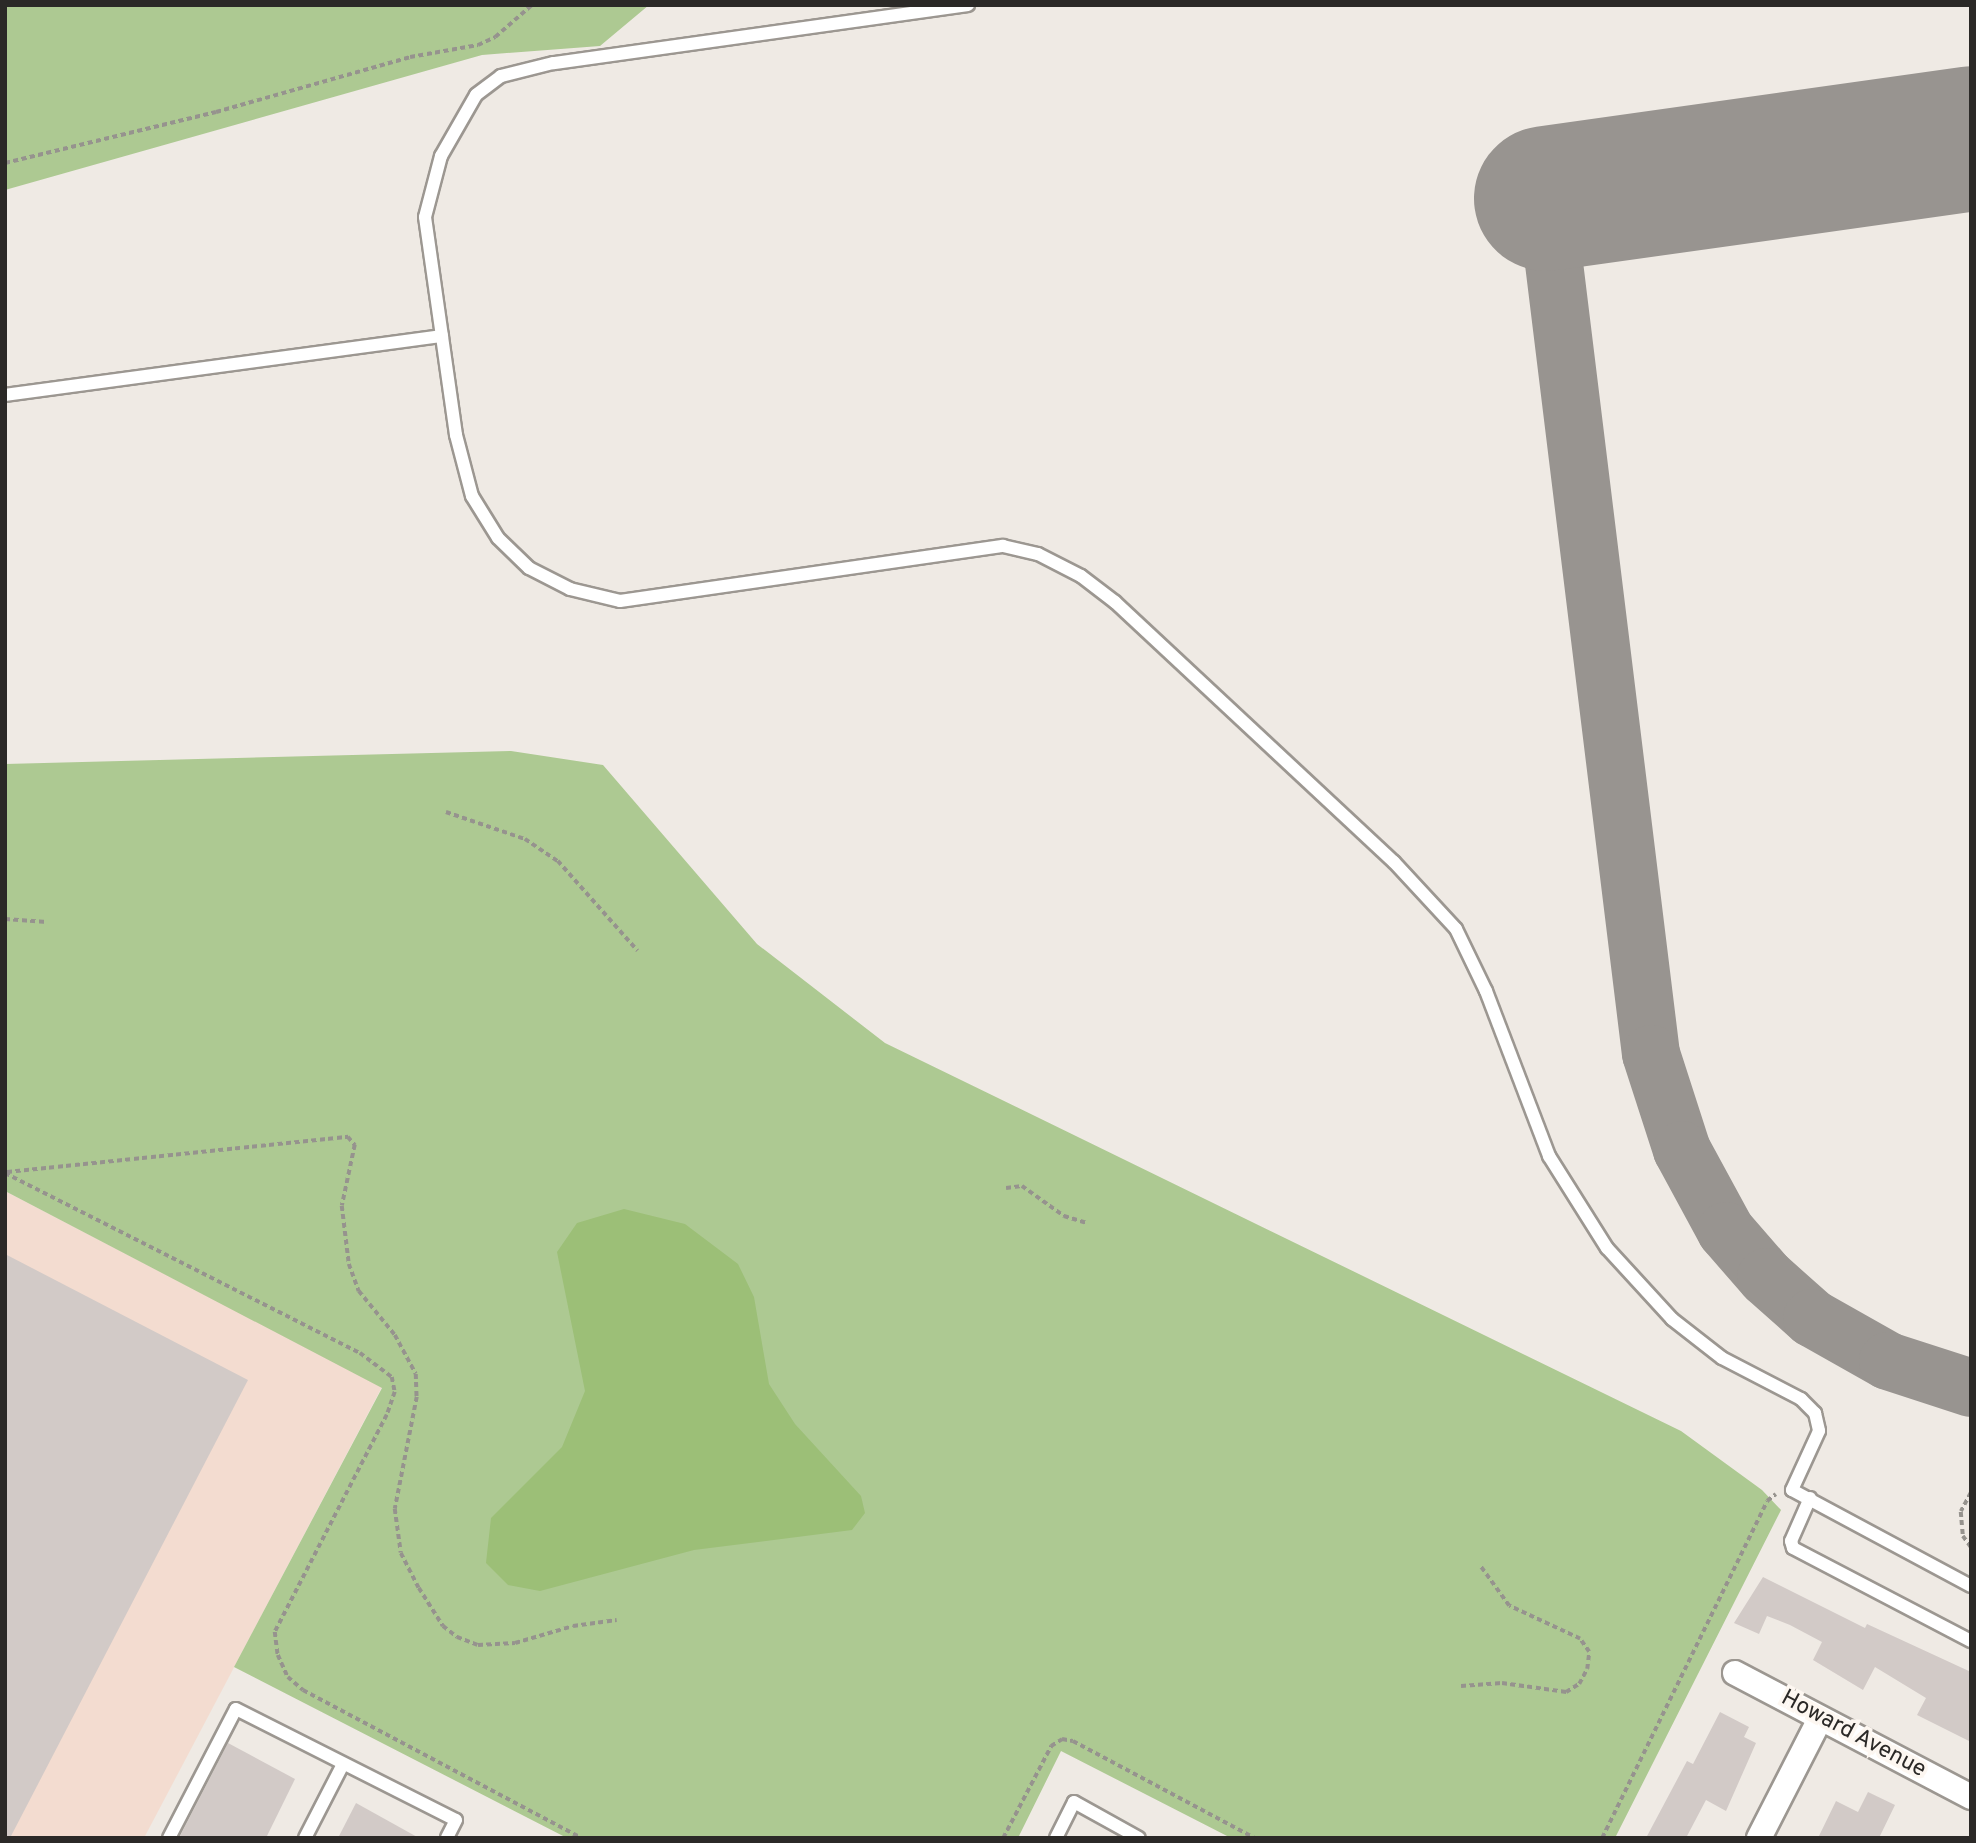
<!DOCTYPE html>
<html>
<head>
<meta charset="utf-8">
<style>
  body { margin:0 }
  #map { position:relative; width:1976px; height:1843px; overflow:hidden; background:#efeae4; font-family:Overpass,sans-serif }
  div>[style] { position:absolute }
  .industrial>* { inset:0; background:#f3dcd0 }
  .green>* { inset:0; background:#adc992 }
  .forest>* { inset:0; background:#9cbf77 }
  .taxiway>* { height:58px; margin:-29px; padding:0 29px; transform-origin:29px; border-radius:29px; background:#989490 }
  .runway>* { height:145px; margin:-72.5px; padding:0 72.5px; transform-origin:72.5px; border-radius:72.5px; background:#989490 }
  .building>* { inset:0; background:#d2cac7 }
  .path>* { height:3.5px; margin-top:-1.75px; transform-origin:0; background:repeating-linear-gradient(90deg,#96938e 0 5px,transparent 0 8.5px) }
  .roads { filter:drop-shadow(2px 0 #9c9791) drop-shadow(-2px 0 #9c9791) drop-shadow(0 2px #9c9791) drop-shadow(0 -2px #9c9791) }
  .lane>* { height:12px; margin:-6px; padding:0 6px; transform-origin:6px; border-radius:6px; background:#fff }
  .street>* { height:24px; margin:-12px; padding:0 12px; transform-origin:12px; border-radius:12px; background:#fff }
  span { translate:-50% -50%; white-space:nowrap; text-align:center; line-height:1.15; -webkit-text-stroke:7px #fdf7f1; paint-order:stroke }
  .street-label { font-size:23px; color:#2b2927 }
  .frame { position:absolute; inset:0; border:7px solid #2b2927; pointer-events:none }
</style>
</head>
<body>
<div id="map">
  <div class="industrial">
    <div style="clip-path:polygon(5px 1191px,382px 1387px,144px 1838px,5px 1838px)"></div>
  </div>
  <div class="green">
    <div style="clip-path:polygon(5px 5px,649px 5px,600px 46px,482px 55px,5px 190px)"></div>
    <div style="clip-path:polygon(511px 751px,603px 765px,757px 944px,885px 1043px,1681px 1431px,1762px 1490px,1781px 1510px,1615px 1838px,1231px 1838px,1061px 1751px,1018px 1838px,567px 1838px,234px 1667px,382px 1388px,5px 1191px,5px 764px)"></div>
  </div>
  <div class="forest">
    <div style="clip-path:polygon(624px 1209px,685px 1224px,738px 1264px,754px 1297px,769px 1384px,795px 1424px,861px 1496px,865px 1513px,852px 1530px,694px 1550px,540px 1591px,508px 1585px,486px 1563px,491px 1518px,562px 1447px,585px 1391px,557px 1252px,577px 1223px)"></div>
  </div>
  <div class="taxiway">
    <div style="left:1546px;top:198px;width:862px;rotate:83.01deg"></div>
    <div style="left:1651px;top:1054px;width:101px;rotate:72.1deg"></div>
    <div style="left:1682px;top:1150px;width:92px;rotate:61.5deg"></div>
    <div style="left:1726px;top:1231px;width:61px;rotate:49deg"></div>
    <div style="left:1766px;top:1277px;width:62px;rotate:41.7deg"></div>
    <div style="left:1812px;top:1318px;width:87px;rotate:29.5deg"></div>
    <div style="left:1888px;top:1361px;width:87px;rotate:18deg"></div>
  </div>
  <div class="runway">
    <div style="left:1546px;top:198px;width:429px;rotate:-8deg"></div>
  </div>
  <div class="building">
    <div style="clip-path:polygon(5px 1254px,248px 1380px,10px 1838px,5px 1838px)"></div>
    <div style="clip-path:polygon(1763px 1577px,1865px 1628px,1867px 1624px,1971px 1672px,1971px 1742px,1917px 1715px,1926px 1698px,1875px 1667px,1863px 1690px,1813px 1660px,1822px 1642px,1790px 1625px,1767px 1616px,1759px 1634px,1734px 1623px)"></div>
    <div style="clip-path:polygon(1720px 1712px,1749px 1727px,1744px 1737px,1756px 1743px,1726px 1811px,1706px 1800px,1686px 1838px,1646px 1838px,1687px 1761px,1693px 1764px)"></div>
    <div style="clip-path:polygon(228px 1743px,295px 1779px,266px 1838px,179px 1838px)"></div>
    <div style="clip-path:polygon(1868px 1792px,1895px 1805px,1879px 1838px,1818px 1838px,1836px 1801px,1858px 1812px)"></div>
    <div style="clip-path:polygon(356px 1803px,419px 1838px,338px 1838px)"></div>
  </div>
  <div class="path">
    <div style="left:5px;top:163px;width:217px;rotate:-13.6deg"></div>
    <div style="left:216px;top:112px;width:202px;rotate:-15.8deg"></div>
    <div style="left:410px;top:57px;width:69px;rotate:-10deg"></div>
    <div style="left:478px;top:45px;width:19px;rotate:-25deg"></div>
    <div style="left:495px;top:37px;width:49px;rotate:-40.9deg"></div>
    <div style="left:446px;top:812px;width:83px;rotate:18.9deg"></div>
    <div style="left:525px;top:839px;width:40px;rotate:34deg"></div>
    <div style="left:558px;top:861px;width:120px;rotate:48.4deg"></div>
    <div style="left:5px;top:919px;width:42px;rotate:4.1deg"></div>
    <div style="left:7px;top:1172px;width:343px;rotate:-5.9deg"></div>
    <div style="left:348px;top:1137px;width:11px;rotate:49deg"></div>
    <div style="left:355px;top:1145px;width:62px;rotate:102deg"></div>
    <div style="left:342px;top:1206px;width:58px;rotate:83.1deg"></div>
    <div style="left:349px;top:1264px;width:29px;rotate:70deg"></div>
    <div style="left:359px;top:1291px;width:57px;rotate:50.7deg"></div>
    <div style="left:395px;top:1335px;width:44px;rotate:61.7deg"></div>
    <div style="left:416px;top:1374px;width:23px;rotate:88deg"></div>
    <div style="left:417px;top:1397px;width:114px;rotate:101.1deg"></div>
    <div style="left:395px;top:1509px;width:44px;rotate:82.2deg"></div>
    <div style="left:401px;top:1553px;width:39px;rotate:63deg"></div>
    <div style="left:419px;top:1588px;width:45px;rotate:57.7deg"></div>
    <div style="left:443px;top:1626px;width:18px;rotate:38deg"></div>
    <div style="left:457px;top:1637px;width:22px;rotate:21deg"></div>
    <div style="left:478px;top:1645px;width:37px;rotate:-3deg"></div>
    <div style="left:515px;top:1643px;width:60px;rotate:-16.3deg"></div>
    <div style="left:573px;top:1626px;width:44px;rotate:-7.8deg"></div>
    <div style="left:5px;top:1173px;width:398px;rotate:26.9deg"></div>
    <div style="left:360px;top:1353px;width:40px;rotate:37deg"></div>
    <div style="left:392px;top:1377px;width:15px;rotate:79deg"></div>
    <div style="left:395px;top:1392px;width:24px;rotate:109deg"></div>
    <div style="left:387px;top:1415px;width:244px;rotate:117.3deg"></div>
    <div style="left:275px;top:1632px;width:23px;rotate:83deg"></div>
    <div style="left:278px;top:1655px;width:24px;rotate:66deg"></div>
    <div style="left:288px;top:1677px;width:20px;rotate:41deg"></div>
    <div style="left:303px;top:1690px;width:315px;rotate:28deg"></div>
    <div style="left:1006px;top:1188px;width:16px;rotate:-7deg"></div>
    <div style="left:1022px;top:1186px;width:52px;rotate:35.5deg"></div>
    <div style="left:1064px;top:1216px;width:24px;rotate:17deg"></div>
    <div style="left:1971px;top:1493px;width:21px;rotate:118deg"></div>
    <div style="left:1961px;top:1512px;width:24px;rotate:85deg"></div>
    <div style="left:1963px;top:1536px;width:14px;rotate:54deg"></div>
    <div style="left:1461px;top:1686px;width:41px;rotate:-4.2deg"></div>
    <div style="left:1502px;top:1683px;width:65px;rotate:8deg"></div>
    <div style="left:1566px;top:1692px;width:15px;rotate:-32deg"></div>
    <div style="left:1579px;top:1684px;width:17px;rotate:-62deg"></div>
    <div style="left:1587px;top:1669px;width:17px;rotate:-83deg"></div>
    <div style="left:1589px;top:1652px;width:16px;rotate:-125deg"></div>
    <div style="left:1580px;top:1639px;width:78px;rotate:-155.1deg"></div>
    <div style="left:1509px;top:1606px;width:49px;rotate:-125.9deg"></div>
    <div style="left:1003px;top:1838px;width:104px;rotate:-62.4deg"></div>
    <div style="left:1051px;top:1746px;width:13px;rotate:-32deg"></div>
    <div style="left:1062px;top:1739px;width:11px;rotate:10deg"></div>
    <div style="left:1073px;top:1741px;width:206px;rotate:28.1deg"></div>
    <div style="left:1602px;top:1838px;width:375px;rotate:-63.9deg"></div>
    <div style="left:1767px;top:1501px;width:11px;rotate:-38deg"></div>
  </div>
  <div class="roads">
    <div class="lane">
      <div style="left:968px;top:5px;width:419px;rotate:172deg"></div>
      <div style="left:553px;top:63px;width:54px;rotate:166deg"></div>
      <div style="left:501px;top:76px;width:31px;rotate:143deg"></div>
      <div style="left:476px;top:95px;width:70px;rotate:119.8deg"></div>
      <div style="left:441px;top:156px;width:63px;rotate:104.7deg"></div>
      <div style="left:425px;top:217px;width:220px;rotate:81.9deg"></div>
      <div style="left:456px;top:435px;width:63px;rotate:75.3deg"></div>
      <div style="left:472px;top:496px;width:49px;rotate:58.2deg"></div>
      <div style="left:498px;top:538px;width:43px;rotate:44.1deg"></div>
      <div style="left:529px;top:568px;width:46px;rotate:27.1deg"></div>
      <div style="left:570px;top:589px;width:51px;rotate:13.5deg"></div>
      <div style="left:620px;top:601px;width:387px;rotate:-8.2deg"></div>
      <div style="left:1003px;top:546px;width:36px;rotate:13deg"></div>
      <div style="left:1038px;top:554px;width:48px;rotate:27.1deg"></div>
      <div style="left:1081px;top:576px;width:43px;rotate:37.4deg"></div>
      <div style="left:1115px;top:602px;width:381px;rotate:43deg"></div>
      <div style="left:1394px;top:862px;width:91px;rotate:47.2deg"></div>
      <div style="left:1456px;top:929px;width:69px;rotate:64.2deg"></div>
      <div style="left:1486px;top:991px;width:177px;rotate:69.1deg"></div>
      <div style="left:1549px;top:1156px;width:109px;rotate:57.8deg"></div>
      <div style="left:1607px;top:1248px;width:96px;rotate:47.5deg"></div>
      <div style="left:1672px;top:1319px;width:63px;rotate:38deg"></div>
      <div style="left:1722px;top:1358px;width:89px;rotate:27.4deg"></div>
      <div style="left:1801px;top:1399px;width:20px;rotate:45deg"></div>
      <div style="left:1815px;top:1413px;width:18px;rotate:77deg"></div>
      <div style="left:1819px;top:1431px;width:65px;rotate:114.6deg"></div>
      <div style="left:1792px;top:1490px;width:203px;rotate:28.2deg"></div>
      <div style="left:5px;top:395px;width:441px;rotate:-7.7deg"></div>
      <div style="left:1810px;top:1498px;width:47px;rotate:113.8deg"></div>
      <div style="left:1791px;top:1541px;width:7px;rotate:74deg"></div>
      <div style="left:1793px;top:1548px;width:201px;rotate:27.6deg"></div>
      <div style="left:169px;top:1838px;width:145px;rotate:-62.6deg"></div>
      <div style="left:236px;top:1709px;width:246px;rotate:26.8deg"></div>
      <div style="left:456px;top:1820px;width:20px;rotate:117deg"></div>
      <div style="left:305px;top:1838px;width:83px;rotate:-62.8deg"></div>
      <div style="left:1056px;top:1838px;width:40px;rotate:-63.4deg"></div>
      <div style="left:1074px;top:1802px;width:74px;rotate:29deg"></div>
    </div>
    <div class="street">
      <div style="left:1735px;top:1673px;width:267px;rotate:27.7deg"></div>
      <div style="left:1759px;top:1838px;width:134px;rotate:-62.9deg"></div>
    </div>
  </div>
  <div class="street-label">
    <span style="left:1853px;top:1735px;rotate:28deg">Howard Avenue</span>
  </div>
  <div class="frame"></div>
</div>
</body>
</html>
